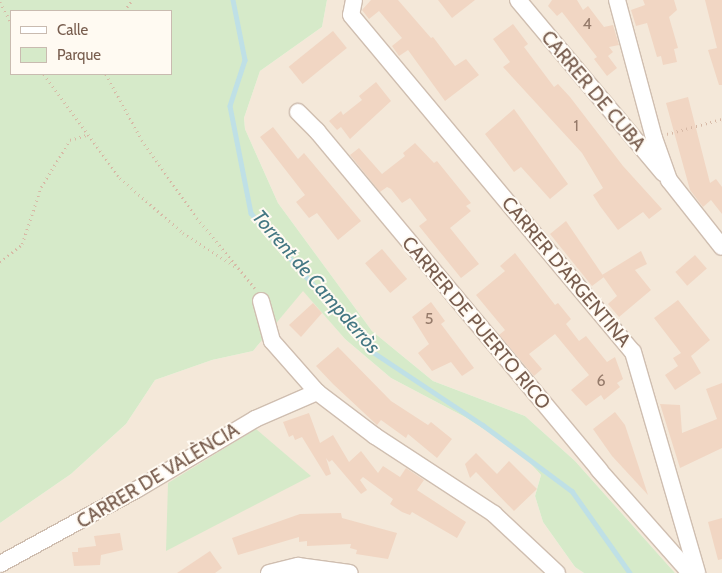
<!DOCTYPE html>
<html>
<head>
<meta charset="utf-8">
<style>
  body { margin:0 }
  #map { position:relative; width:722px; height:573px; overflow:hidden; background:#fcf6eb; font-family:Cabin,sans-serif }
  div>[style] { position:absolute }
  .residential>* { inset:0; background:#f4e8d9 }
  .green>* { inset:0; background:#d6eac9 }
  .stream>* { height:4.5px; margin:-2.25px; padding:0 2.25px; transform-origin:2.25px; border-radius:2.25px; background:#bfe0e6 }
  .building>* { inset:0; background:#f1d6c3; transform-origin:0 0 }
  .path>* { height:2.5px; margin-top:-1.25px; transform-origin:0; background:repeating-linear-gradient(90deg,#d7b9a6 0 1px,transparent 0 5px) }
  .roads { filter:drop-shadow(1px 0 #cfbeb0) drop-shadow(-1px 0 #cfbeb0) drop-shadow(0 1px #cfbeb0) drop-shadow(0 -1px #cfbeb0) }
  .street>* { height:16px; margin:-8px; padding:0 8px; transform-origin:8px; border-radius:8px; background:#fff }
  span { translate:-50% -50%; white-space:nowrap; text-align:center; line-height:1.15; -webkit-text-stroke:4px #fffaf2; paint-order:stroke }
  .number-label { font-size:16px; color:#967b6b }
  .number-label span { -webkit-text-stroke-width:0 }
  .street-label { font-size:19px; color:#785d4e }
  .water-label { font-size:20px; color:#447783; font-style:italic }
  .legend { position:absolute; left:10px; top:10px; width:162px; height:65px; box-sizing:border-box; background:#fffaf2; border:1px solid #c9bbb0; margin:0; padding:6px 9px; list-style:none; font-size:15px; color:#785d4e }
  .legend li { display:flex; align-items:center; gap:10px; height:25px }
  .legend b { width:25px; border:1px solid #c9bbb0 }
</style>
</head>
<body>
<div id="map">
  <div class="residential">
    <div style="clip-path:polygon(327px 0,722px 0,722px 573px,675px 573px,575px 461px,525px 416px,433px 381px,372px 331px,278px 203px,245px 129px,244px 118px,260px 71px,322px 27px)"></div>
    <div style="clip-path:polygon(303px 290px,345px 339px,391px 378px,465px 417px,521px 453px,541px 475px,535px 496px,543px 522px,575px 567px,584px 573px,0 573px,0 523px,71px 474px,126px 424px,155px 380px,212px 360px,253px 351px)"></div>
  </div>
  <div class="green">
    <div style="clip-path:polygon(evenodd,0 0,327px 0,322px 27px,260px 71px,244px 118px,245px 129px,278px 203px,372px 331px,433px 381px,525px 416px,575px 461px,675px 573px,584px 573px,575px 567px,543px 522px,535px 496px,541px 475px,521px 453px,465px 417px,391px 378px,345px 339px,303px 291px,253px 351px,212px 360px,155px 380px,126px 424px,71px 474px,0 523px,0 0,11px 11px,171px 11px,171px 74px,11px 74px,11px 11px)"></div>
    <div style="clip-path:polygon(256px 429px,311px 476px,166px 551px,168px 483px)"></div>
  </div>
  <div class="stream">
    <div style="left:233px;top:0;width:61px;rotate:78.7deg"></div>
    <div style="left:245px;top:60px;width:48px;rotate:108.1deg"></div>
    <div style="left:230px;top:106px;width:109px;rotate:78.9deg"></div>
    <div style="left:251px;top:213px;width:181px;rotate:49deg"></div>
    <div style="left:370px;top:350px;width:136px;rotate:33.6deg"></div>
    <div style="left:483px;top:425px;width:111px;rotate:36.6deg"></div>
    <div style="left:572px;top:491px;width:100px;rotate:54.7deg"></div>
  </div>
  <div class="building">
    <div style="clip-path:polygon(371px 0,398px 0,431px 38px,433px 37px,455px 66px,466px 59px,479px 75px,445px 101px,408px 50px,399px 56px,392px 46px,402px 38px,379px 11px,369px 19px,362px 10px)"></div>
    <div style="clip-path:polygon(438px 0,475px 0,452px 18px)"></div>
    <div style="clip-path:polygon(552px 0,577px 0,583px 10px,588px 6px,604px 27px,613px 25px,619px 45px,609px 47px,613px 52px,608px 56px,617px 68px,607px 76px,594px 59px,597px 57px,562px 12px,557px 16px,548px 6px)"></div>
    <div style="clip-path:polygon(643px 0,674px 0,677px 10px,669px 17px,678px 48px,674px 49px,677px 62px,663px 65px,661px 56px,657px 57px,647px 23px,636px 26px,631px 10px,645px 5px)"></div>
    <div style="clip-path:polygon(705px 0,722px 0,722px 85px,719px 85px,708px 50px,717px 48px)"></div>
    <div style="clip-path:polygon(513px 24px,528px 44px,524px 47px,554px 87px,558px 84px,570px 97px,623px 166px,662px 209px,649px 219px,643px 212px,618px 230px,600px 206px,593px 195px,603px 188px,582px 153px,503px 67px,510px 62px,493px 39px)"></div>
    <div style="left:333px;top:31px;width:22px;height:57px;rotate:51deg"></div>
    <div style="clip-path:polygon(376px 82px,391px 101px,350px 139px,341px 127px,337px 130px,329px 121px,341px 111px,343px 115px,362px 100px,359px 96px)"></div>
    <div style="clip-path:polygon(688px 97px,710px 183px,716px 179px,722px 187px,722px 214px,711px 200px,703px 207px,690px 190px,666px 103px)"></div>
    <div style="clip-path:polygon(514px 109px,568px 184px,550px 199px,521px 167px,514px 172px,485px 134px)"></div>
    <div style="clip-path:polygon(273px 127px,298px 159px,304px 153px,361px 221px,338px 240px,317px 213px,309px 218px,296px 202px,305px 195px,260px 137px)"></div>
    <div style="clip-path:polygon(415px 143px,434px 163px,437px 161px,471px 203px,466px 206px,471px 211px,450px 228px,479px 264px,461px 278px,419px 226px,427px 220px,410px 198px,402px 203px,391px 189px,387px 187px,380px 192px,350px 155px,359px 148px,382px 174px,405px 156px,403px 153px)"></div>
    <div style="clip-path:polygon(566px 221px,604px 277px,592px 286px,550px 234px)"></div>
    <div style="left:382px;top:249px;width:39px;height:22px;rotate:50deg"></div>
    <div style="clip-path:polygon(641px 251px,647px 264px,635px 270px,651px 290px,619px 317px,608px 304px,617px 296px,602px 275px)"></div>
    <div style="clip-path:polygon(515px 253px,555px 305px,558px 303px,571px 319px,566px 324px,579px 341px,586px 336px,607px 362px,615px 357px,623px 379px,617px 383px,620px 387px,604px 400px,601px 395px,586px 406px,571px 390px,589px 375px,555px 334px,529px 354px,542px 369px,534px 376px,499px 335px,505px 330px,476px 295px,505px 271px,500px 266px)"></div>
    <div style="left:695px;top:255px;width:18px;height:26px;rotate:49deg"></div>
    <div style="clip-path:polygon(678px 300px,710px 340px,691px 356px,701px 373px,675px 390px,665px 375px,678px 366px,673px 358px,681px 353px,654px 318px)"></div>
    <div style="clip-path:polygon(431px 302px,445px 321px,441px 324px,474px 368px,462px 376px,451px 362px,432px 371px,418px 353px,429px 344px,412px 317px)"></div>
    <div style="clip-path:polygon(313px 303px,322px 313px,301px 337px,289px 325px)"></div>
    <div style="clip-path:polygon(338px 347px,391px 401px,428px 425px,431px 422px,452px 439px,437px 458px,408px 434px,406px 438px,381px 420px,377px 425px,333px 384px,316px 366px)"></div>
    <div style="clip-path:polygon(722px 383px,722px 448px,680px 468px,660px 404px,680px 405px,682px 433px,717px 419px,706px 389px)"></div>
    <div style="clip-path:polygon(615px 412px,625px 425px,648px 495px,612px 456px,593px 429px)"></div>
    <div style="clip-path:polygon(309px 413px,320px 443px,333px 435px,349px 462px,361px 451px,378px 473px,383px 466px,400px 477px,406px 468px,424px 480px,417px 490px,466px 522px,457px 538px,412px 512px,410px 515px,402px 512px,390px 504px,393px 499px,363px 477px,360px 480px,367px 490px,361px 494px,332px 460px,329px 462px,326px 458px,331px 474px,326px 476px,302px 437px,295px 440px,293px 435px,289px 437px,283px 422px)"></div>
    <div style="clip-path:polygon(476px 453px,497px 474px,509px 461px,537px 489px,514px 511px,476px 472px,470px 478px,465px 464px)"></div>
    <div style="clip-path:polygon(341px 513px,342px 518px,397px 533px,388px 559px,356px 554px,357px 550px,350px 548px,351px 544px,307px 546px,307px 541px,299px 542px,299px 537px,238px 555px,232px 538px,300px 514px)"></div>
    <div style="clip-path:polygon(722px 518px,722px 559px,718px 560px,708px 522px)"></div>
    <div style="clip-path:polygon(120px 533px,123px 550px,101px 555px,100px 565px,74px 566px,72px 552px,78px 552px,78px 548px,96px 546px,94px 536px)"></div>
    <div style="clip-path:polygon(210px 551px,222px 568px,215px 573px,177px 573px)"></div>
  </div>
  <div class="path">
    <div style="left:0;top:2px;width:23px;rotate:61deg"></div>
    <div style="left:124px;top:11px;width:14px;rotate:-54deg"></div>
    <div style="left:44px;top:74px;width:129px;rotate:53.8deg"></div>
    <div style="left:120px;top:178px;width:84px;rotate:41.1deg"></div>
    <div style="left:183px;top:233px;width:65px;rotate:32.5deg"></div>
    <div style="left:106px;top:74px;width:75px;rotate:61.4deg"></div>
    <div style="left:142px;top:140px;width:95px;rotate:54.8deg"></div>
    <div style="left:197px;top:218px;width:91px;rotate:50.4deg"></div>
    <div style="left:667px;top:134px;width:57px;rotate:-15.3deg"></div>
    <div style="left:0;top:262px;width:28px;rotate:-39deg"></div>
    <div style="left:22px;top:244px;width:60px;rotate:-71.6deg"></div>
    <div style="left:41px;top:187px;width:55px;rotate:-58.3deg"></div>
    <div style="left:70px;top:140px;width:17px;rotate:-17deg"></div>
  </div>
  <div class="roads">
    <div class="street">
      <div style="left:354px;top:0;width:15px;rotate:101deg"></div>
      <div style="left:351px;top:15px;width:439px;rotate:50.1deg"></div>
      <div style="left:633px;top:352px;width:230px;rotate:73.8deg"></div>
      <div style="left:518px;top:0;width:226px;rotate:50deg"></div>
      <div style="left:617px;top:0;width:143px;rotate:75deg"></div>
      <div style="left:654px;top:138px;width:45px;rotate:70.3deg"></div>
      <div style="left:669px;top:180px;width:85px;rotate:51.7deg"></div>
      <div style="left:298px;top:112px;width:27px;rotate:45deg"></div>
      <div style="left:317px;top:131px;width:441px;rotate:50.2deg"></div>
      <div style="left:599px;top:470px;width:137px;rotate:48.5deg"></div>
      <div style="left:261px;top:301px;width:41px;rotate:74.6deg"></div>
      <div style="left:272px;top:341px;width:68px;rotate:48.6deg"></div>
      <div style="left:317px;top:392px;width:73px;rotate:37.2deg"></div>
      <div style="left:375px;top:436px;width:142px;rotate:33.2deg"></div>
      <div style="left:494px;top:514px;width:86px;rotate:43.1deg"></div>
      <div style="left:0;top:564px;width:155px;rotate:-28.6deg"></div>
      <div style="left:136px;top:490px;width:139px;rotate:-30.8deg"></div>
      <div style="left:255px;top:419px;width:68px;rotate:-23.5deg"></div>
      <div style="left:269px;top:573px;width:30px;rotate:-14deg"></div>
      <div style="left:298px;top:566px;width:52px;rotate:7.7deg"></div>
    </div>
  </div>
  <div class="number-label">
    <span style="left:587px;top:24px">4</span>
    <span style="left:576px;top:126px">1</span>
    <span style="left:429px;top:319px">5</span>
    <span style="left:601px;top:381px">6</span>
  </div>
  <div class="street-label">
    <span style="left:593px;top:91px;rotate:50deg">CARRER DE CUBA</span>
    <span style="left:566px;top:272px;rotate:50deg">CARRER D'ARGENTINA</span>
    <span style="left:476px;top:323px;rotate:50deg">CARRER DE PUERTO RICO</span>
    <span style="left:158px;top:476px;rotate:-31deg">CARRER DE VALÈNCIA</span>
  </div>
  <div class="water-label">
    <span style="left:316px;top:282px;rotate:49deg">Torrent de Campderròs</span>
  </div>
  <ul class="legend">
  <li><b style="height:6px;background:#fff"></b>Calle</li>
  <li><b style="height:14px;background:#d6eac9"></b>Parque</li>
  </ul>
</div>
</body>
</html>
